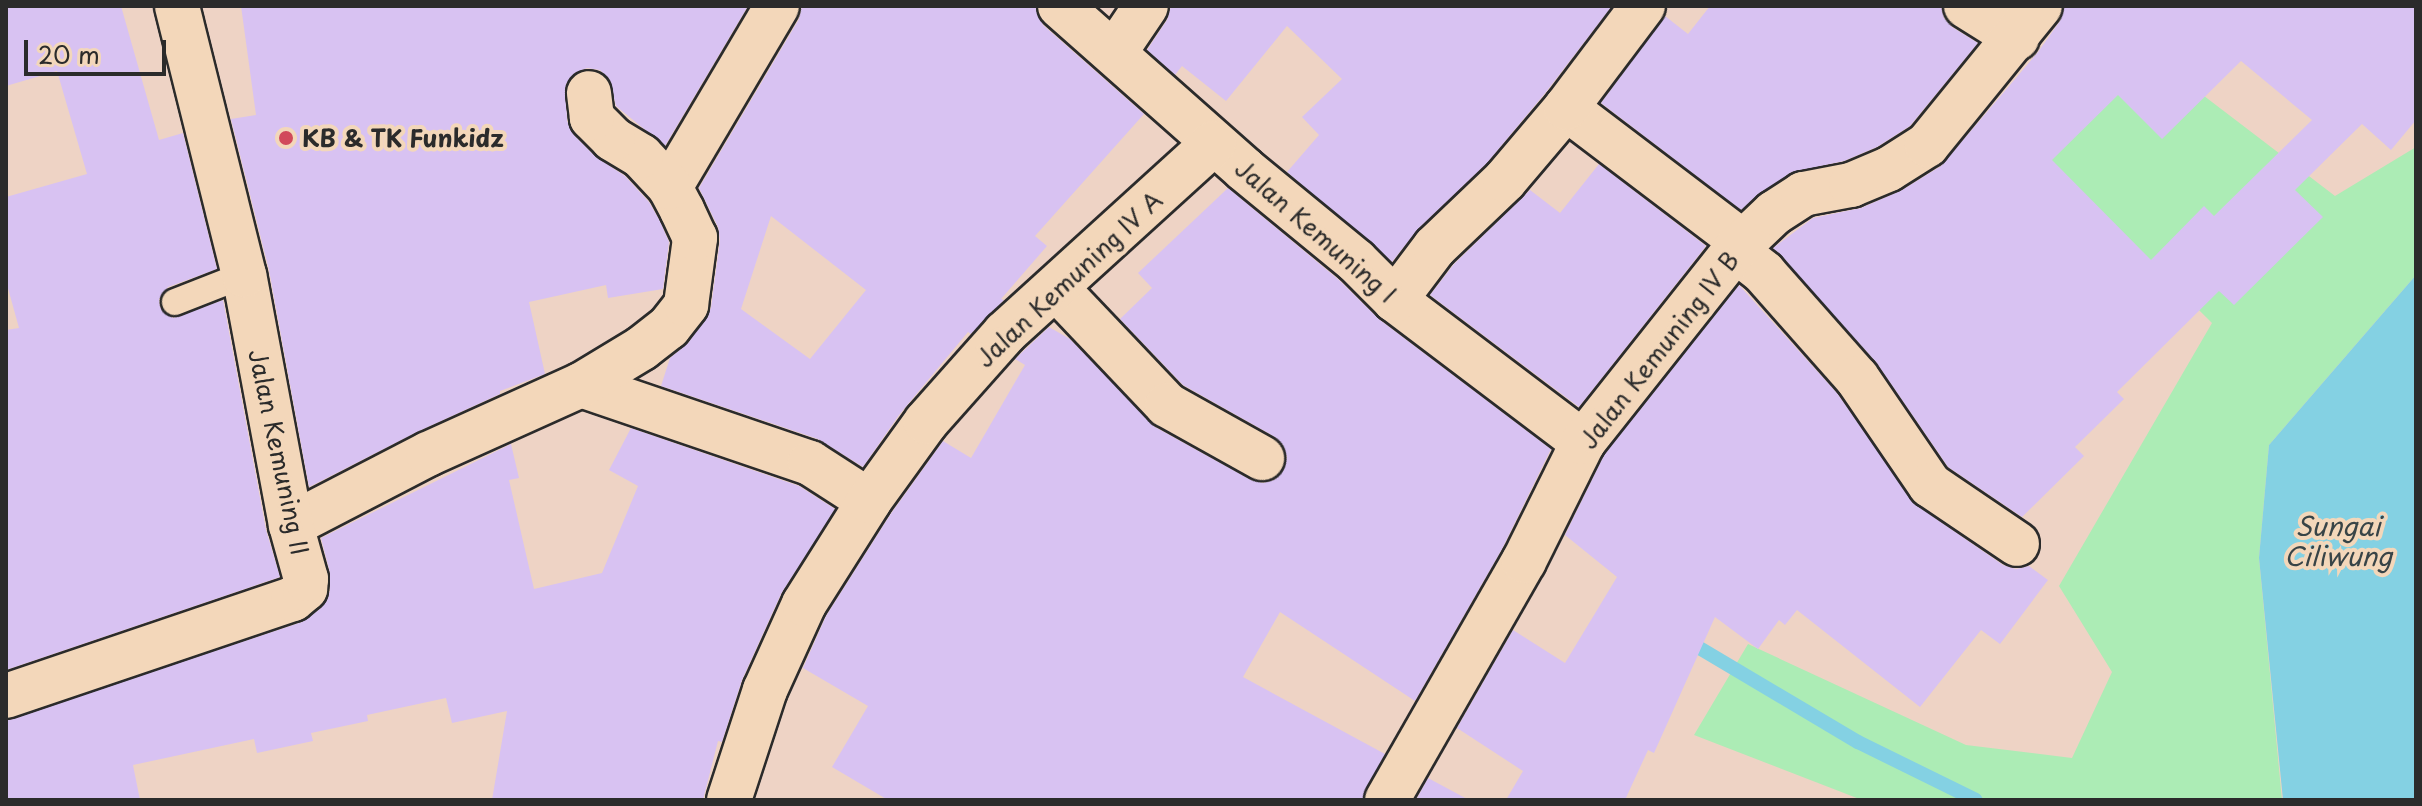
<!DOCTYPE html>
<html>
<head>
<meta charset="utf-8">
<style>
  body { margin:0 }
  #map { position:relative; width:2422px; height:806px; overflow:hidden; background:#eed3c5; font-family:"Playpen Sans",sans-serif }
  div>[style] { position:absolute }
  .green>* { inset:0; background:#acecb5 }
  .water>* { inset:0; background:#84d1e3 }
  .stream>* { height:14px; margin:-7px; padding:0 7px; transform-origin:7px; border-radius:7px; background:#84d1e3 }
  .building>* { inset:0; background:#d8c2f2 }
  .roads { filter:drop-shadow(2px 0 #2b2b2b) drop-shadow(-2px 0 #2b2b2b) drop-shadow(0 2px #2b2b2b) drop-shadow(0 -2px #2b2b2b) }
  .lane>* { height:26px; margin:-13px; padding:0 13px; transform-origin:13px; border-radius:13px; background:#f3d7ba }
  .street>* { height:44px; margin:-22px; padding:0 22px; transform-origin:22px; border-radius:22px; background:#f3d7ba }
  .dots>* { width:22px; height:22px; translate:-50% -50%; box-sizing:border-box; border:4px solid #f3d7ba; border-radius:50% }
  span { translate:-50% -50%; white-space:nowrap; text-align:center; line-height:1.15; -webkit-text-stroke:8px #f3d7ba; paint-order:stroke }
  .poi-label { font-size:24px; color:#2b2b2b; font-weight:700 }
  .left { translate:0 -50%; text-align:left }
  .street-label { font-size:24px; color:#2b2b2b }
  .water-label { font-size:26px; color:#384447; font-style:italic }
  .frame { position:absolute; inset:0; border:8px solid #2b2b2b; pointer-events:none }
  .scale { position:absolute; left:24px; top:40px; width:142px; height:36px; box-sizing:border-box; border:4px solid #2b2b2b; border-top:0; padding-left:10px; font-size:24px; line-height:28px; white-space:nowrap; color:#2b2b2b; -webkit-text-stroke:6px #f3d7ba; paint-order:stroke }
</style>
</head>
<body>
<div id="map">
  <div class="green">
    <div style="clip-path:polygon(2094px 12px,2335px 196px,2416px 147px,2416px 275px,2269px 445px,2259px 558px,2282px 800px,1862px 800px,1694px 735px,1748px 644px,1966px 745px,2072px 758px,2112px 672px,2059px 586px,2212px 323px,2003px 115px)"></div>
  </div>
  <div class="water">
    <div style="clip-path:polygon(2416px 275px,2416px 800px,2283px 800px,2259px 558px,2269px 445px)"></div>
  </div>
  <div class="stream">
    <div style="left:1686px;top:640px;width:200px;rotate:30.7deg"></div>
    <div style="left:1858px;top:742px;width:131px;rotate:26.2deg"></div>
  </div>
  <div class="building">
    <div style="clip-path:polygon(6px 6px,121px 6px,159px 140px,183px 133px,217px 269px,168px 287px,159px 299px,160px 307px,173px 318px,223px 300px,266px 530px,280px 577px,6px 670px,6px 330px,19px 328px,6px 281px,6px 197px,87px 174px,57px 71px,6px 86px)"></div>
    <div style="clip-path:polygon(241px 6px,748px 6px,665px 146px,616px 106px,609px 79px,600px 70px,587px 68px,575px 73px,566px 84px,567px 121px,574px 135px,596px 157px,625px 176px,649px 202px,660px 221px,669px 242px,663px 289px,608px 298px,606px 285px,529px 302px,545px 374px,500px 391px,500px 394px,417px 432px,309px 487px,269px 270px,231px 119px,256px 115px)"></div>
    <div style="clip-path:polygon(evenodd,802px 6px,1036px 6px,1043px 25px,1144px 114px,1035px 236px,1047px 246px,1001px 299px,1004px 300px,971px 334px,968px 332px,899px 415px,863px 467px,818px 439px,661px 386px,670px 358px,689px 342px,711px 308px,720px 240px,718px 227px,699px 188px,799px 19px,802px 6px,771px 216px,866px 290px,810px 359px,741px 309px,771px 216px)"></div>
    <div style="clip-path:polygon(1171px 6px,1612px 6px,1546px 92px,1487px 163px,1418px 229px,1392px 262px,1287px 172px,1319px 135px,1302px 117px,1342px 79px,1287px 26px,1226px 101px,1182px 66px,1175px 75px,1147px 50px,1167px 20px)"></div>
    <div style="clip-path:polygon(1710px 6px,1941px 6px,1944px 18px,1952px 27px,1978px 43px,1910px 126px,1877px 147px,1844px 161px,1790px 173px,1741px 210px,1601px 103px,1665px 16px,1688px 34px)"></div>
    <div style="clip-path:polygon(evenodd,2064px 6px,2416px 6px,2416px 120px,2391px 150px,2362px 124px,2295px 190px,2323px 217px,2234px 305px,2219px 291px,2117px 392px,2124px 399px,2075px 447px,2084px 456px,2022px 517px,1948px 467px,1876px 362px,1773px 248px,1813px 218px,1861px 208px,1902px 190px,1941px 166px,2038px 52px,2060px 21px,2064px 6px,2241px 61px,2312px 120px,2214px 216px,2204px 206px,2151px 260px,2052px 160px,2118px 95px,2162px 139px,2241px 61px)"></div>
    <div style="clip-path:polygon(1599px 164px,1706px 246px,1579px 407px,1430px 295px,1454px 264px,1530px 190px,1560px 213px)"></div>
    <div style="clip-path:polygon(1228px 188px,1339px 280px,1380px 320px,1551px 449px,1502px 549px,1415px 701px,1280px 612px,1243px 677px,1385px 754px,1362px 800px,888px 800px,832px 767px,868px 706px,803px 668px,826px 616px,890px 515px,943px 441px,971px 458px,1025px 365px,1015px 359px,1049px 327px,1070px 339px,1155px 427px,1251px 480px,1263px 483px,1274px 480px,1283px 471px,1287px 457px,1283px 445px,1275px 437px,1183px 385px,1120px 319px,1152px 288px,1138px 273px)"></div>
    <div style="clip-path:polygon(1739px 285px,1837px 393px,1916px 505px,2003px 565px,2016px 569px,2029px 566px,2048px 580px,2000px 644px,1981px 630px,1920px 707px,1797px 610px,1785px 625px,1779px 620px,1758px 649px,1715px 617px,1654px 753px,1648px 750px,1625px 800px,1506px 800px,1523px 771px,1457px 728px,1513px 630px,1565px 663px,1617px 577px,1565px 535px,1604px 455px)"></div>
    <div style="clip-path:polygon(631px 428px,799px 486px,835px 509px,781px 594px,742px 680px,722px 742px,718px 741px,703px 800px,492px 800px,507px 711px,452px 723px,446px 698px,367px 715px,368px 721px,311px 733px,313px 741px,257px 753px,254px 739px,133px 765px,140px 800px,6px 800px,6px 720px,302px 622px,321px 608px,330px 591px,330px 573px,321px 538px,511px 444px,519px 478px,509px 480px,534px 589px,602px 573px,638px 486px,609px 470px)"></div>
    <div style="clip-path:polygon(1428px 778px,1469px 800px,1416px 800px)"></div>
  </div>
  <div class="roads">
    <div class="lane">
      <div style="left:175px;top:302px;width:74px;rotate:-21.4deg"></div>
    </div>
    <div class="street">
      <div style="left:1060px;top:6px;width:246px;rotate:41.5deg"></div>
      <div style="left:1244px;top:169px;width:145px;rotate:39.4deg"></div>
      <div style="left:1356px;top:261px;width:55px;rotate:45deg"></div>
      <div style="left:1395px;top:300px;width:236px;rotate:37.1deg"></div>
      <div style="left:1966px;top:6px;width:60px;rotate:32.1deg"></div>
      <div style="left:1115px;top:52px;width:55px;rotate:-56deg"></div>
      <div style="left:1566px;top:108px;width:223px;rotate:37.2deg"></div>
      <div style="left:670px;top:187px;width:210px;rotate:-59.4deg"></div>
      <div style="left:1735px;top:250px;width:37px;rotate:38deg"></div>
      <div style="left:1764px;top:273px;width:140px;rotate:48.5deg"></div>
      <div style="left:1857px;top:378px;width:130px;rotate:55.7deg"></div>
      <div style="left:1930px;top:485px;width:105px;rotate:34.1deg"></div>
      <div style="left:1057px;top:289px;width:160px;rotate:46.5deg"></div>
      <div style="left:1167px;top:405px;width:109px;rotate:29.2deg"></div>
      <div style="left:1395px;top:300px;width:66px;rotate:-53deg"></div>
      <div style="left:1435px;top:247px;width:97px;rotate:-43.7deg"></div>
      <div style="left:1505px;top:180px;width:94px;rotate:-49.7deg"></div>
      <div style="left:1566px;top:108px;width:128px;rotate:-53deg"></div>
      <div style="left:581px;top:385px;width:242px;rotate:18.8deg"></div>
      <div style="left:810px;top:463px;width:70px;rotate:32.8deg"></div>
      <div style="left:291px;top:525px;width:154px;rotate:-27.4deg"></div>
      <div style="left:428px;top:454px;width:168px;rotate:-24.3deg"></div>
      <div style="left:581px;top:385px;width:71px;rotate:-31.2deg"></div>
      <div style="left:642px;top:348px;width:34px;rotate:-38deg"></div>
      <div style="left:669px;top:327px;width:28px;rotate:-52deg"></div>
      <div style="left:686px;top:305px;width:68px;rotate:-82.3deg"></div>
      <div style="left:695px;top:238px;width:31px;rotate:-115deg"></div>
      <div style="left:682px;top:210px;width:26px;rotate:-118deg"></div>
      <div style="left:670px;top:187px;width:42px;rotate:-133.1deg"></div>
      <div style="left:641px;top:156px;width:33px;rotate:-149deg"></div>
      <div style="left:613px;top:139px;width:30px;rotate:-135deg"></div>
      <div style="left:592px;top:118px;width:25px;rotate:-97deg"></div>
      <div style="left:6px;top:696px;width:303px;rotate:-18.7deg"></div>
      <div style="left:293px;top:599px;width:16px;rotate:-40deg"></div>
      <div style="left:305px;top:589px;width:10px;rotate:-84deg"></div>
      <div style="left:306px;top:579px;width:56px;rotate:-105.5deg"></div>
      <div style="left:291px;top:525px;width:254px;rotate:-100.6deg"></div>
      <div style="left:244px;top:275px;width:277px;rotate:-104deg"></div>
      <div style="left:729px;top:800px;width:116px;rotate:-71.9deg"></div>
      <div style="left:765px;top:690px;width:94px;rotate:-65.6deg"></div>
      <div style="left:804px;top:604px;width:122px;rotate:-57.7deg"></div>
      <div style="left:869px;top:501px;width:97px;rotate:-54.2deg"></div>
      <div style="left:926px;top:422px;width:119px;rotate:-48.4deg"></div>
      <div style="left:1005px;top:333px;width:282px;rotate:-42.3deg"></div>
      <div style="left:1387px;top:800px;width:275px;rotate:-60.2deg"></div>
      <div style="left:1524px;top:561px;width:133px;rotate:-63.6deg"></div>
      <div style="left:1583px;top:442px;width:245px;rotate:-51.6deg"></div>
      <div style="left:1735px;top:250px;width:54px;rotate:-43.5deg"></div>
      <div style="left:1774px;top:213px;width:35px;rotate:-33deg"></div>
      <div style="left:1803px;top:194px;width:49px;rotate:-10.6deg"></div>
      <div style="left:1851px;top:185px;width:41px;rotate:-22.8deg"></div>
      <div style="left:1889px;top:169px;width:45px;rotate:-32.3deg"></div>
      <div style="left:1927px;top:145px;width:179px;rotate:-50.9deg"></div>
    </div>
  </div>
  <div class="dots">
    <div style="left:286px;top:138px;background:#d1495b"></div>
  </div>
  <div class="poi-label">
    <span class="left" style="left:302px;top:138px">KB &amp; TK Funkidz</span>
  </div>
  <div class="street-label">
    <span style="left:1316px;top:231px;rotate:41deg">Jalan Kemuning I</span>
    <span style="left:1069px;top:279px;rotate:-43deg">Jalan Kemuning IV A</span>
    <span style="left:1659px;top:350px;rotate:-52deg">Jalan Kemuning IV B</span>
    <span style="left:279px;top:452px;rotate:78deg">Jalan Kemuning II</span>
  </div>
  <div class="water-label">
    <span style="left:2338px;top:541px">Sungai<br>Ciliwung</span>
  </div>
  <div class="frame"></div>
  <div class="scale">20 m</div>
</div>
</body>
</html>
